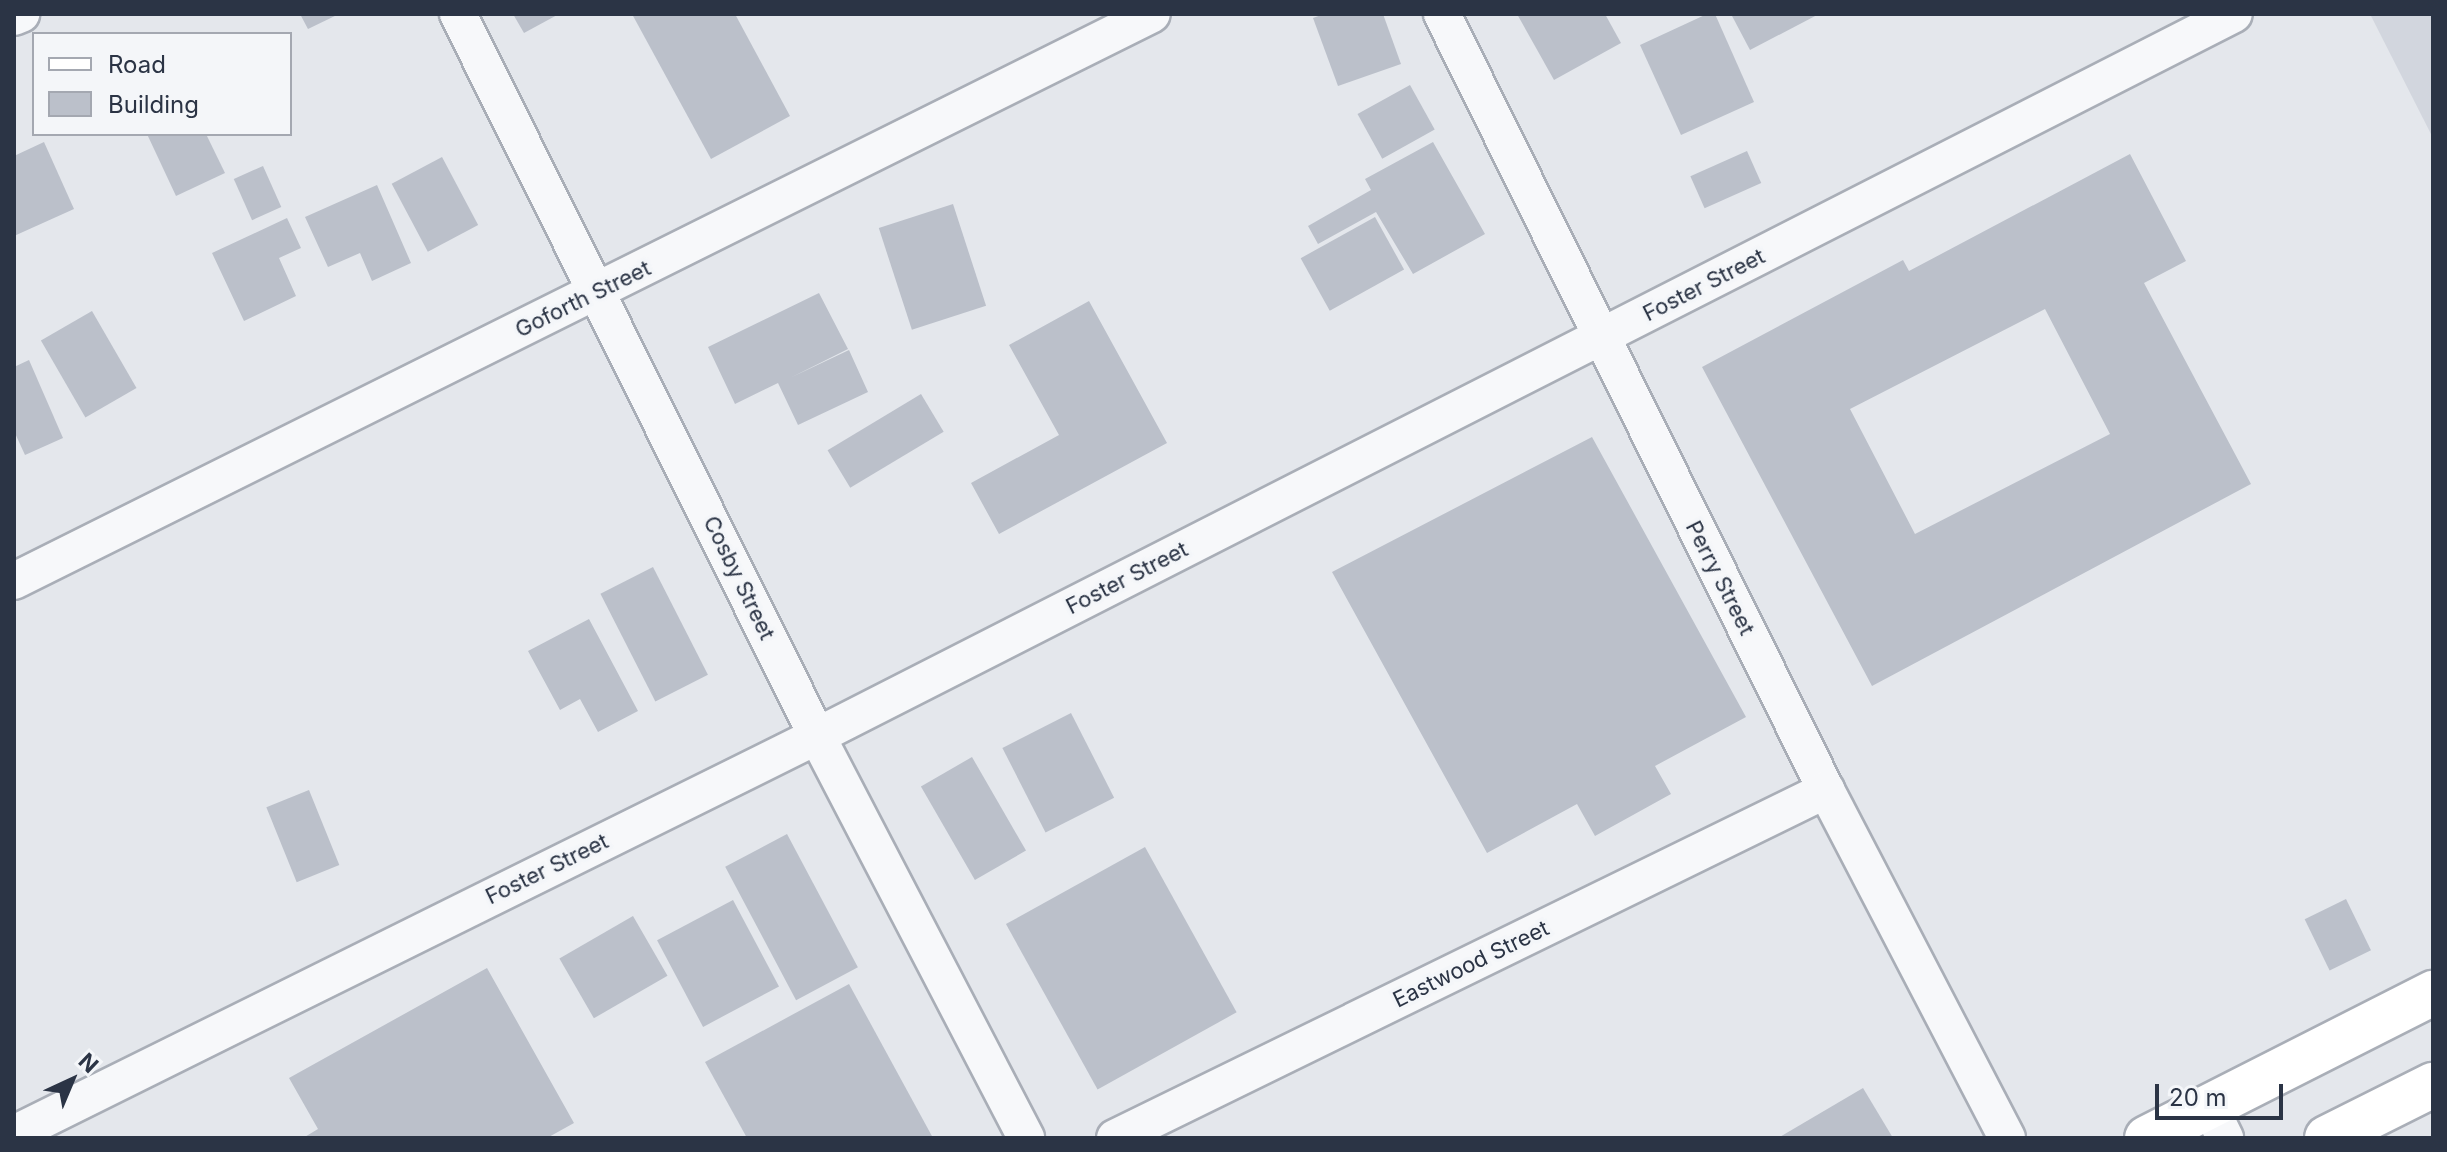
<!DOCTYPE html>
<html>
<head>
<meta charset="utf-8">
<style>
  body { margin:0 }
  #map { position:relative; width:2447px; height:1152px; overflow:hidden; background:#e4e7ec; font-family:Inter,sans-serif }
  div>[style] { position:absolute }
  .built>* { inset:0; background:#d2d6de }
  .building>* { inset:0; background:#bbc0ca; transform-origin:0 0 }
  .roads { filter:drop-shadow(2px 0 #a9aeb7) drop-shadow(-2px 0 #a9aeb7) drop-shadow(0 2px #a9aeb7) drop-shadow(0 -2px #a9aeb7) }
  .street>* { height:36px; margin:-18px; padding:0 18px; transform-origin:18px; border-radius:18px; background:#f7f8fa }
  .primary>* { height:44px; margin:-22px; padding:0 22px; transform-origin:22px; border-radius:22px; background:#fff }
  span { translate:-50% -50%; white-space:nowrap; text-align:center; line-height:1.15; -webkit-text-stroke:7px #f4f6f9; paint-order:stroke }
  .street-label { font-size:22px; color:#2b3445 }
  .frame { position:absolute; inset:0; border:16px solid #2b3445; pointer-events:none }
  .legend { position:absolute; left:32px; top:32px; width:260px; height:104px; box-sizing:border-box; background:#f4f6f9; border:2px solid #a4a8b1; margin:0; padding:10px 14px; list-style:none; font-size:24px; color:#2b3445 }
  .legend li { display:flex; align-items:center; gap:16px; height:40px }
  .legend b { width:40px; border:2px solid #a4a8b1 }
  .north { position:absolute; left:32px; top:1040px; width:80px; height:80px; -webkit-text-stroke:6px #f4f6f9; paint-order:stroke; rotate:44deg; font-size:22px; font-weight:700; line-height:32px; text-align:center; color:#2b3445 }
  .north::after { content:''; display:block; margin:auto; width:28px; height:36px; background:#2b3445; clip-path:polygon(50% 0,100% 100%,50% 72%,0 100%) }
  .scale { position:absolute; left:2155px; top:1084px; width:128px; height:36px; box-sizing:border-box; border:4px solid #2b3445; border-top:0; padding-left:10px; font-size:24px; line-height:28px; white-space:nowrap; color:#2b3445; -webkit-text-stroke:6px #f4f6f9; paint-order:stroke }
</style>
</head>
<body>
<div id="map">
  <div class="built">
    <div style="clip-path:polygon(2370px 14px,2433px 14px,2433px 138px)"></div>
  </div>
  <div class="building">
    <div style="clip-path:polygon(300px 14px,339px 14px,308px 29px)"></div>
    <div style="clip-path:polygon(513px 14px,559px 14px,524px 33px)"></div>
    <div style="clip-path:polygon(632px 14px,735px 14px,790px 116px,711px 159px)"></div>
    <div style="clip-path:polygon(1324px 14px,1383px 14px,1401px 64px,1338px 86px,1313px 18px)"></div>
    <div style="clip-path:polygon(1517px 14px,1605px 14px,1621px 43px,1554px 80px)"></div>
    <div style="clip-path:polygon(1707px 14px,1715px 14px,1754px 102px,1681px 135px,1640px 45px)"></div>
    <div style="clip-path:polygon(1731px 14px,1819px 14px,1750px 50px)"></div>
    <div style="left:1410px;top:85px;width:51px;height:60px;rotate:61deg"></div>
    <div style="clip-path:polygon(147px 134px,206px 134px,225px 173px,176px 196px)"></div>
    <div style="clip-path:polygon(44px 142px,74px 209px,14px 236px,14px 156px)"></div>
    <div style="clip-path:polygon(1433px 142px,1485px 234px,1413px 274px,1376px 212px,1318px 244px,1308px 226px,1371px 190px,1365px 179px)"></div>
    <div style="left:1747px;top:151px;width:35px;height:62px;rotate:66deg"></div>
    <div style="clip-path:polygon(evenodd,2130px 154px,2186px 261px,2144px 283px,2251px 484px,1872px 686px,1702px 367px,1903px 260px,1909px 271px,2130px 154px,2045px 309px,2110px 434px,1915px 534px,1850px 409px,2045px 309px)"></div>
    <div style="left:442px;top:157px;width:77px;height:57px;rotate:62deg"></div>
    <div style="left:263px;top:166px;width:45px;height:32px;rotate:66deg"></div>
    <div style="clip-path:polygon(377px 185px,411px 263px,372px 281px,360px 253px,328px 267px,305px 217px)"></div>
    <div style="left:953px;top:204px;width:107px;height:78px;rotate:72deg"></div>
    <div style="left:1375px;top:217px;width:60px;height:85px;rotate:61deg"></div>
    <div style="clip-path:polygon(287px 218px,301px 248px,279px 258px,296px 296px,244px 321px,212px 253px)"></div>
    <div style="clip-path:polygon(819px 293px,848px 349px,792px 377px,849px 350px,868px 392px,798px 425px,778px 383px,735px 404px,708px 347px)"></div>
    <div style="clip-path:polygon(1089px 301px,1167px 443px,999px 534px,971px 483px,1059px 435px,1009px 345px)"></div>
    <div style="left:92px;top:311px;width:89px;height:59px;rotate:60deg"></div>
    <div style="clip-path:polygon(29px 360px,63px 438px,25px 455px,14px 431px,14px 367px)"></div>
    <div style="left:921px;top:394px;width:44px;height:109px;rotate:59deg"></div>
    <div style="clip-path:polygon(1592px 437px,1746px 717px,1655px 766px,1671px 794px,1595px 836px,1577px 804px,1487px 853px,1332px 572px)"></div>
    <div style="left:653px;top:567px;width:121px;height:59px;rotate:63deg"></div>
    <div style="clip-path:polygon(589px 619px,638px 711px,598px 732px,580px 699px,560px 710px,528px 651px)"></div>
    <div style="left:1071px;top:713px;width:95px;height:77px;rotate:63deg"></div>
    <div style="left:972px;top:757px;width:108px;height:59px;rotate:60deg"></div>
    <div style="left:309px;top:790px;width:81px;height:46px;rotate:68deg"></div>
    <div style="left:787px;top:834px;width:151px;height:70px;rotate:62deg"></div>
    <div style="left:1145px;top:847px;width:189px;height:159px;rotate:61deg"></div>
    <div style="left:2346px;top:899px;width:57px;height:46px;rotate:64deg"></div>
    <div style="left:733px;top:900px;width:98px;height:86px;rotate:62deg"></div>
    <div style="left:633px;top:916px;width:69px;height:85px;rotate:60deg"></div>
    <div style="clip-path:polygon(487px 968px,574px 1123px,547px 1138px,303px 1138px,318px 1129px,289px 1078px)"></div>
    <div style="clip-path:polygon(849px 984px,933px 1138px,747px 1138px,705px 1062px)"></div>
    <div style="clip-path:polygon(1863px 1088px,1893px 1138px,1778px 1138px)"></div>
  </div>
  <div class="roads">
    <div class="street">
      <div style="left:458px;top:14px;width:806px;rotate:63.56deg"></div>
      <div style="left:817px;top:736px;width:453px;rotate:62.5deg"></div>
      <div style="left:1442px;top:14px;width:866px;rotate:63.67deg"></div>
      <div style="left:1826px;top:790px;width:392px;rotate:62.5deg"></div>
      <div style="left:14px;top:17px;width:8px;rotate:-23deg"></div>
      <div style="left:14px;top:581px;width:1271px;rotate:-26.48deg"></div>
      <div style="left:2209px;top:1105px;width:37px;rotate:64deg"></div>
      <div style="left:14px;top:1134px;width:896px;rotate:-26.36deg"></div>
      <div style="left:817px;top:736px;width:1590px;rotate:-27deg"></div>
      <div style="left:1115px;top:1138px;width:792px;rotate:-26.08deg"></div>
    </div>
    <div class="primary">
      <div style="left:2147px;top:1138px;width:321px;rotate:-26.9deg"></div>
      <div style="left:2327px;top:1138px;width:119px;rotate:-26.6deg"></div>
    </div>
  </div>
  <div class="street-label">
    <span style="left:1704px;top:285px;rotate:-27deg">Foster Street</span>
    <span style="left:583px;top:299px;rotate:-26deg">Goforth Street</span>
    <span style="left:739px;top:578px;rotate:64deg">Cosby Street</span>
    <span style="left:1127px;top:578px;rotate:-27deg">Foster Street</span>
    <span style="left:1720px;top:578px;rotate:63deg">Perry Street</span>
    <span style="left:547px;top:869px;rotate:-26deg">Foster Street</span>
    <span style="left:1471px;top:964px;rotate:-26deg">Eastwood Street</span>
  </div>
  <div class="frame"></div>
  <ul class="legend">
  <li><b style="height:10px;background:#fff"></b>Road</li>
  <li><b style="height:22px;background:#bbc0ca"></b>Building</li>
  </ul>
  <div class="north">N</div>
  <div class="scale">20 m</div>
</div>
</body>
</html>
